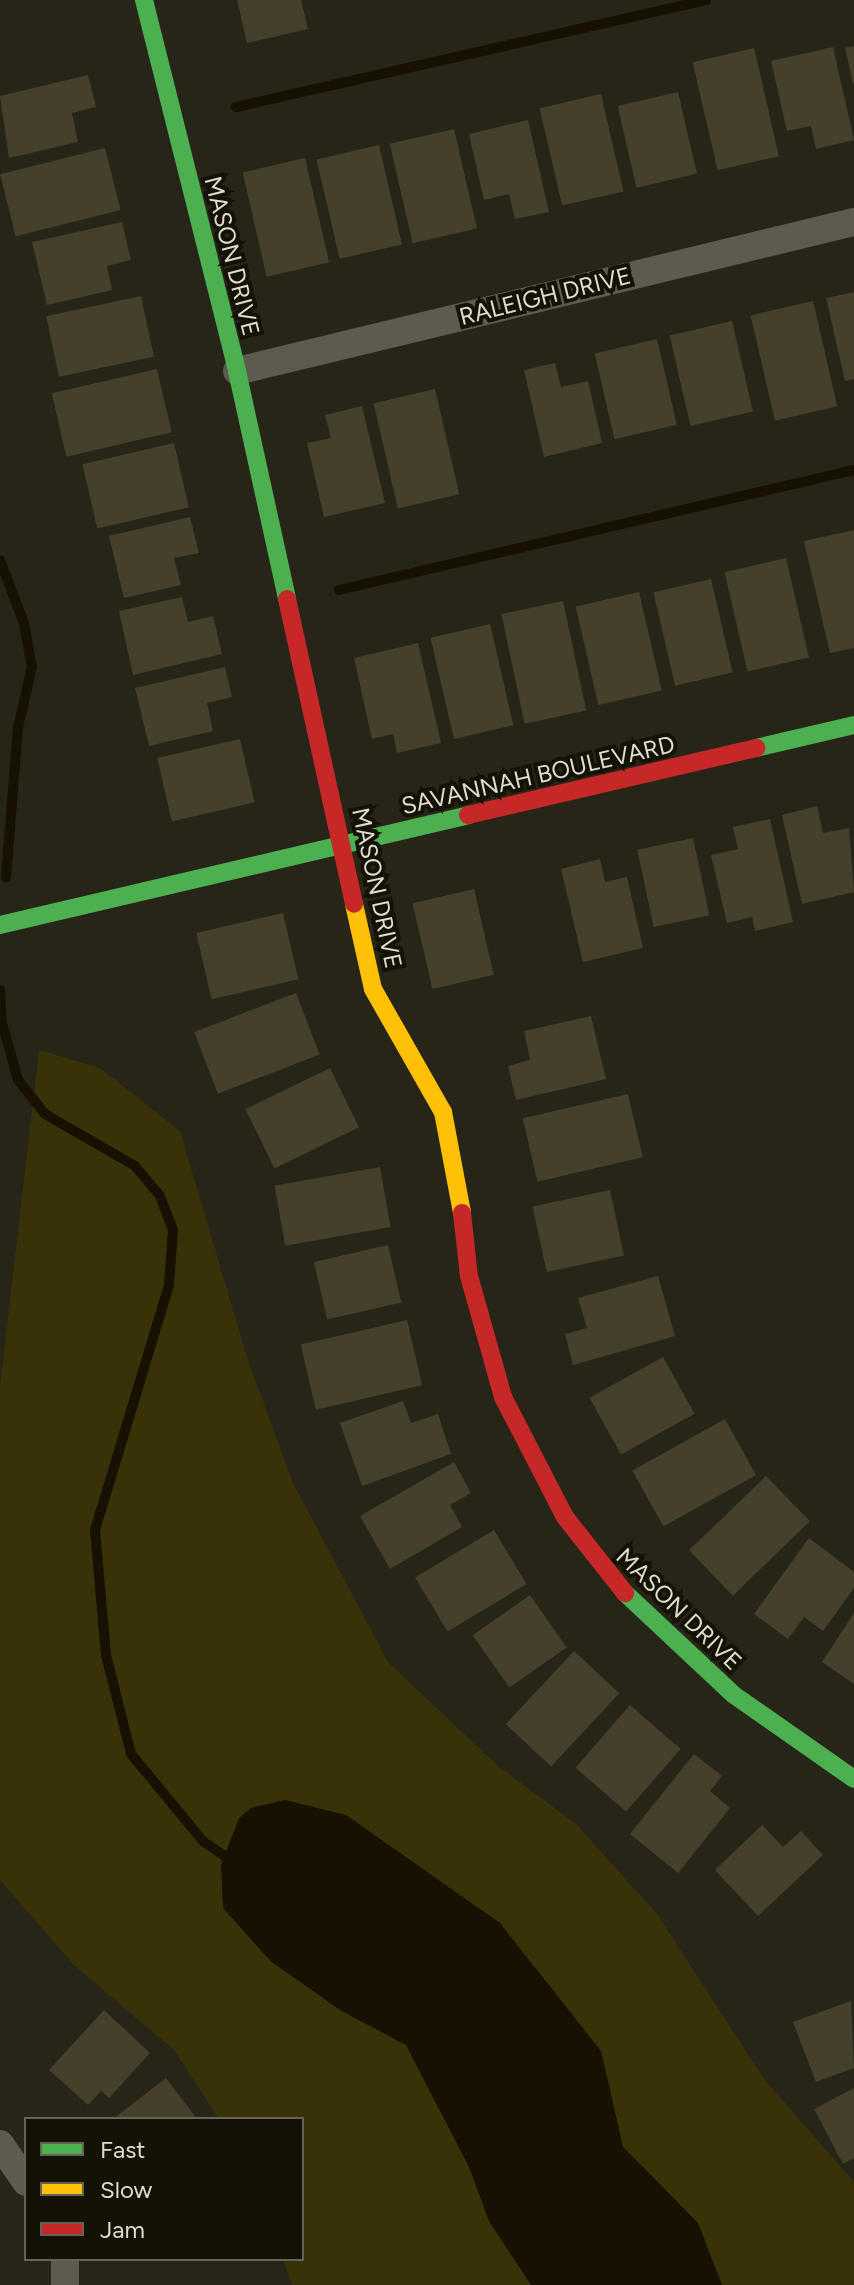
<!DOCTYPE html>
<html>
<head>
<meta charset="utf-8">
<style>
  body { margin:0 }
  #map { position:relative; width:854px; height:2285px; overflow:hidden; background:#272517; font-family:Figtree,sans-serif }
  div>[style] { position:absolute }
  .green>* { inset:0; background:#393208 }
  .water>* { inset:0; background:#161102 }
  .stream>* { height:10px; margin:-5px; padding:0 5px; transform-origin:5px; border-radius:5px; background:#161102 }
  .building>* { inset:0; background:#44402c; transform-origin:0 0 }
  .street>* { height:28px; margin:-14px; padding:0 14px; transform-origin:14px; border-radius:14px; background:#5d5b50 }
  .fast>* { height:18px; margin:-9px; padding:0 9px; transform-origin:9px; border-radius:9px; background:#4caf50 }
  .slow>* { height:18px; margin:-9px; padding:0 9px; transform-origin:9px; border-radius:9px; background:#ffc107 }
  .jam>* { height:18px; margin:-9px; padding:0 9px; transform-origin:9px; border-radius:9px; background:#c62828 }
  span { translate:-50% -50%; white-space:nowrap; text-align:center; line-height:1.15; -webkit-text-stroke:8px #141207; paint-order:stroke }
  .street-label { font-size:24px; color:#dfdccd }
  .legend { position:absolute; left:24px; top:2117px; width:280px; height:144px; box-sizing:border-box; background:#141207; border:2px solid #656356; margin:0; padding:10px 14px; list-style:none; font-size:24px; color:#dfdccd }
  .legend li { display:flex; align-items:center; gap:16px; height:40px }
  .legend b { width:40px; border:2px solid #656356 }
</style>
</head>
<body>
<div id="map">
  <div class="green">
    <div style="clip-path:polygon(39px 1050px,100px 1068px,180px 1131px,249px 1364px,293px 1483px,388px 1662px,498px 1766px,576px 1824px,657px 1914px,764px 2079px,854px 2182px,854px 2285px,722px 2285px,698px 2223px,623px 2147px,601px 2051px,223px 1908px,271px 1962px,340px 2010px,406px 2045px,469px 2167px,489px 2221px,531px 2285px,292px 2285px,283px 2259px,302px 2259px,302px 2119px,219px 2119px,174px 2050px,74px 1965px,0 1880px,0 1387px)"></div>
  </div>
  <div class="water">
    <div style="clip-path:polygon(285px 1800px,346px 1815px,500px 1923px,601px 2051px,623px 2147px,698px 2223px,722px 2285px,531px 2285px,489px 2221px,469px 2167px,406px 2045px,340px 2010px,271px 1961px,223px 1908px,221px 1865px,239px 1818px,251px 1808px)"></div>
  </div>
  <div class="stream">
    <div style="left:236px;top:107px;width:482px;rotate:-12.8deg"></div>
    <div style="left:0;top:560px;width:67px;rotate:69.1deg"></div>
    <div style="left:24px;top:623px;width:45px;rotate:79.7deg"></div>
    <div style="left:32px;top:667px;width:63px;rotate:102.9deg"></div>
    <div style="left:18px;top:728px;width:150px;rotate:94.6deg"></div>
    <div style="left:339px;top:590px;width:529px;rotate:-13.12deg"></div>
    <div style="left:0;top:990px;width:33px;rotate:87deg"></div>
    <div style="left:2px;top:1023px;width:59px;rotate:74.3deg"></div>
    <div style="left:18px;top:1080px;width:43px;rotate:51.5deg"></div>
    <div style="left:45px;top:1114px;width:104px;rotate:30deg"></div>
    <div style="left:135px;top:1166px;width:39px;rotate:50deg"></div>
    <div style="left:160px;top:1196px;width:36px;rotate:69deg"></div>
    <div style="left:173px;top:1230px;width:55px;rotate:94.2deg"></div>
    <div style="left:169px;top:1285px;width:256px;rotate:106.8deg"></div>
    <div style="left:95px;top:1530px;width:125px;rotate:85deg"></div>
    <div style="left:106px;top:1655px;width:102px;rotate:75.8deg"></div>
    <div style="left:131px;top:1754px;width:113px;rotate:50.4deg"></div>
    <div style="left:203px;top:1841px;width:39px;rotate:35deg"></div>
  </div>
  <div class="building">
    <div style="clip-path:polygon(237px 0,301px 0,308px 29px,247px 43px)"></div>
    <div style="clip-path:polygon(854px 46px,854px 82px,853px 83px,845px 48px)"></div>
    <div style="clip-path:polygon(833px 47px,854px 140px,816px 149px,811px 126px,787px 131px,771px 61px)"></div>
    <div style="left:754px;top:48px;width:111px;height:63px;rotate:77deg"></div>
    <div style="clip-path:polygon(88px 75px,96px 107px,72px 113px,78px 142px,9px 158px,0 96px)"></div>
    <div style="left:678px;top:92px;width:84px;height:62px;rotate:77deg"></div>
    <div style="left:601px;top:94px;width:100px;height:63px;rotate:77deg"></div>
    <div style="clip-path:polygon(528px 120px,549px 212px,515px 219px,509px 194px,484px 200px,469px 134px)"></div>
    <div style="left:454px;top:129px;width:102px;height:66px;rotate:77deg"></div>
    <div style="left:379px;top:145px;width:102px;height:64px;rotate:77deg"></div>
    <div style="left:105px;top:148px;width:64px;height:108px;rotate:76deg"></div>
    <div style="left:305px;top:158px;width:107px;height:64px;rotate:77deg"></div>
    <div style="clip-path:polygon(122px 222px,131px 260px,107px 266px,112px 290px,47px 305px,32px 242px)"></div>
    <div style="clip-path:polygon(854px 292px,854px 379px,845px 381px,826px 298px)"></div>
    <div style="left:141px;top:296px;width:62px;height:97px;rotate:78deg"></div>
    <div style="left:813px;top:301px;width:108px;height:64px;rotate:77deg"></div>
    <div style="left:732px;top:321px;width:93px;height:64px;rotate:77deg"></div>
    <div style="left:657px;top:339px;width:88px;height:64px;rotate:77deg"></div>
    <div style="clip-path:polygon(555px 363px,561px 387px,588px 381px,602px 443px,544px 457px,524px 370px)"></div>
    <div style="left:157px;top:369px;width:65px;height:108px;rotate:77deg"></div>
    <div style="left:435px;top:389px;width:108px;height:63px;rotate:77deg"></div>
    <div style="clip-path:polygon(362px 406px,385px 503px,324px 517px,307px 443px,331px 438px,325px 415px)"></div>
    <div style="left:174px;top:443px;width:66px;height:94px;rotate:77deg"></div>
    <div style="clip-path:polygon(190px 517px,199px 553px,174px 558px,181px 585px,124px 598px,109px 536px)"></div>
    <div style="clip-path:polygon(854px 530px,854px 648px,830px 653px,804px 541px)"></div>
    <div style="left:786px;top:558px;width:102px;height:63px;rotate:77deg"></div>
    <div style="left:711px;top:579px;width:96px;height:59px;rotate:77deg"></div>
    <div style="left:639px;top:592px;width:101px;height:65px;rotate:77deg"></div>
    <div style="clip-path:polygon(182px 597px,188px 622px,213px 616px,222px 654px,133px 675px,119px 611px)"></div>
    <div style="left:563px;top:601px;width:112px;height:63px;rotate:78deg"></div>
    <div style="left:490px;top:624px;width:104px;height:61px;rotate:77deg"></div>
    <div style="clip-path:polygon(418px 643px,441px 743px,397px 753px,393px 734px,372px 739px,354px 658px)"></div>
    <div style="clip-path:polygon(225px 667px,232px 697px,207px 703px,213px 731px,149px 746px,135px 688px)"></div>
    <div style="left:240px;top:739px;width:65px;height:85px;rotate:77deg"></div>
    <div style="clip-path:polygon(817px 806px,823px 833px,849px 828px,854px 892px,802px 904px,782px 815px)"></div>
    <div style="clip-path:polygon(770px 819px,793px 922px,755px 931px,752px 917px,727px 923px,711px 855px,738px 849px,733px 827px)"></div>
    <div style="left:693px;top:838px;width:79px;height:57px;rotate:78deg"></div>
    <div style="clip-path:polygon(600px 859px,605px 882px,627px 877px,643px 948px,583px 962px,561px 869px)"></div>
    <div style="left:474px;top:889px;width:88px;height:63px;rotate:77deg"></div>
    <div style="left:283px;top:913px;width:68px;height:89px;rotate:77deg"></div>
    <div style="left:296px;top:993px;width:66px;height:109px;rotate:69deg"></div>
    <div style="clip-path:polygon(591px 1016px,606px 1079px,516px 1100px,508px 1066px,530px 1060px,524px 1031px)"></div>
    <div style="left:330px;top:1068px;width:66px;height:94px;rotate:64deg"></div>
    <div style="left:628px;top:1094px;width:65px;height:108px;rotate:77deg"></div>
    <div style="left:380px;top:1167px;width:61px;height:107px;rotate:80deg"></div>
    <div style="left:610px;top:1190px;width:67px;height:79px;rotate:78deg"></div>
    <div style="left:388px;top:1245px;width:59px;height:76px;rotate:77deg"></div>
    <div style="clip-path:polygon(658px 1276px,675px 1336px,573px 1365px,565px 1334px,587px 1328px,578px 1298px)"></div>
    <div style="left:407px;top:1320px;width:67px;height:109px;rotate:77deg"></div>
    <div style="left:663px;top:1357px;width:65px;height:84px;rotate:61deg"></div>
    <div style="clip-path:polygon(403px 1401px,411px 1423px,438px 1414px,451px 1454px,362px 1486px,340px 1423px)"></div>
    <div style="left:725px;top:1419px;width:64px;height:106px;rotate:61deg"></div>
    <div style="clip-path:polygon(454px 1462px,471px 1493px,450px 1505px,462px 1527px,390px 1569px,360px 1516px)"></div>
    <div style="left:766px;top:1476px;width:63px;height:107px;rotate:46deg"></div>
    <div style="left:494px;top:1530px;width:63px;height:92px;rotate:59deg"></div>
    <div style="clip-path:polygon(809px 1538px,854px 1572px,854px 1588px,823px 1631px,804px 1617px,788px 1639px,754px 1614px)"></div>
    <div style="left:530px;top:1595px;width:64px;height:70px;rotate:55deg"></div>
    <div style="clip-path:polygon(854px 1613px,854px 1684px,822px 1662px)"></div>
    <div style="left:574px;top:1651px;width:62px;height:100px;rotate:43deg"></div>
    <div style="left:630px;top:1705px;width:67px;height:83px;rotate:41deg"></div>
    <div style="clip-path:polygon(694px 1754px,722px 1776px,710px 1791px,730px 1808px,678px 1873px,630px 1834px)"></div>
    <div style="clip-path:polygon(762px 1825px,783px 1847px,801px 1831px,823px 1855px,758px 1916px,715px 1870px)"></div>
    <div style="clip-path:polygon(851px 2001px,854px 2068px,816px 2082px,793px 2022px)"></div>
    <div style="clip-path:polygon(104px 2010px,150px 2053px,109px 2098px,101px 2091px,88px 2105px,49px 2070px)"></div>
    <div style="clip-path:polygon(166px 2078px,197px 2119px,113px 2119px)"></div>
    <div style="clip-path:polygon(854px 2088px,854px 2158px,843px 2164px,814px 2109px)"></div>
  </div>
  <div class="street">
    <div style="left:237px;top:371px;width:635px;rotate:-13.58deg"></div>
    <div style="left:0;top:2144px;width:46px;rotate:55.6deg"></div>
    <div style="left:65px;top:2259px;width:26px;rotate:90deg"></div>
  </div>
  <div class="fast">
    <div style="left:144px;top:0;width:382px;rotate:75.9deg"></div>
    <div style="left:237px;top:371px;width:233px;rotate:77.6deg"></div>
    <div style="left:756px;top:748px;width:101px;rotate:-13.2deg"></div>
    <div style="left:0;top:925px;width:481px;rotate:-13.2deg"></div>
    <div style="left:625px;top:1593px;width:149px;rotate:43.1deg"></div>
    <div style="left:734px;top:1695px;width:146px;rotate:35deg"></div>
  </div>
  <div class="slow">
    <div style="left:354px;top:904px;width:87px;rotate:77.4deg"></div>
    <div style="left:373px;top:989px;width:142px;rotate:60.4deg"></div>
    <div style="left:443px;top:1112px;width:103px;rotate:79.3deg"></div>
  </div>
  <div class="jam">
    <div style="left:287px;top:599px;width:312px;rotate:77.6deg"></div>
    <div style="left:468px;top:815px;width:296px;rotate:-13.1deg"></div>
    <div style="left:462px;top:1213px;width:63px;rotate:83.7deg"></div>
    <div style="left:469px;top:1276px;width:126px;rotate:74.3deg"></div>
    <div style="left:503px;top:1397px;width:135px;rotate:62.7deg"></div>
    <div style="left:565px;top:1517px;width:97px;rotate:51.7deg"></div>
  </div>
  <div class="street-label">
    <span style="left:232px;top:256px;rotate:76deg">MASON DRIVE</span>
    <span style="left:545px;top:296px;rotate:-14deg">RALEIGH DRIVE</span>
    <span style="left:538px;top:775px;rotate:-13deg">SAVANNAH BOULEVARD</span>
    <span style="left:377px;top:888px;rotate:78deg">MASON DRIVE</span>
    <span style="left:679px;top:1609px;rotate:44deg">MASON DRIVE</span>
  </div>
  <ul class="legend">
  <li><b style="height:10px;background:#4caf50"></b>Fast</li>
  <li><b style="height:10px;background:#ffc107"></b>Slow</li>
  <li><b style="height:10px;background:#c62828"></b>Jam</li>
  </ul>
</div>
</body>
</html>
